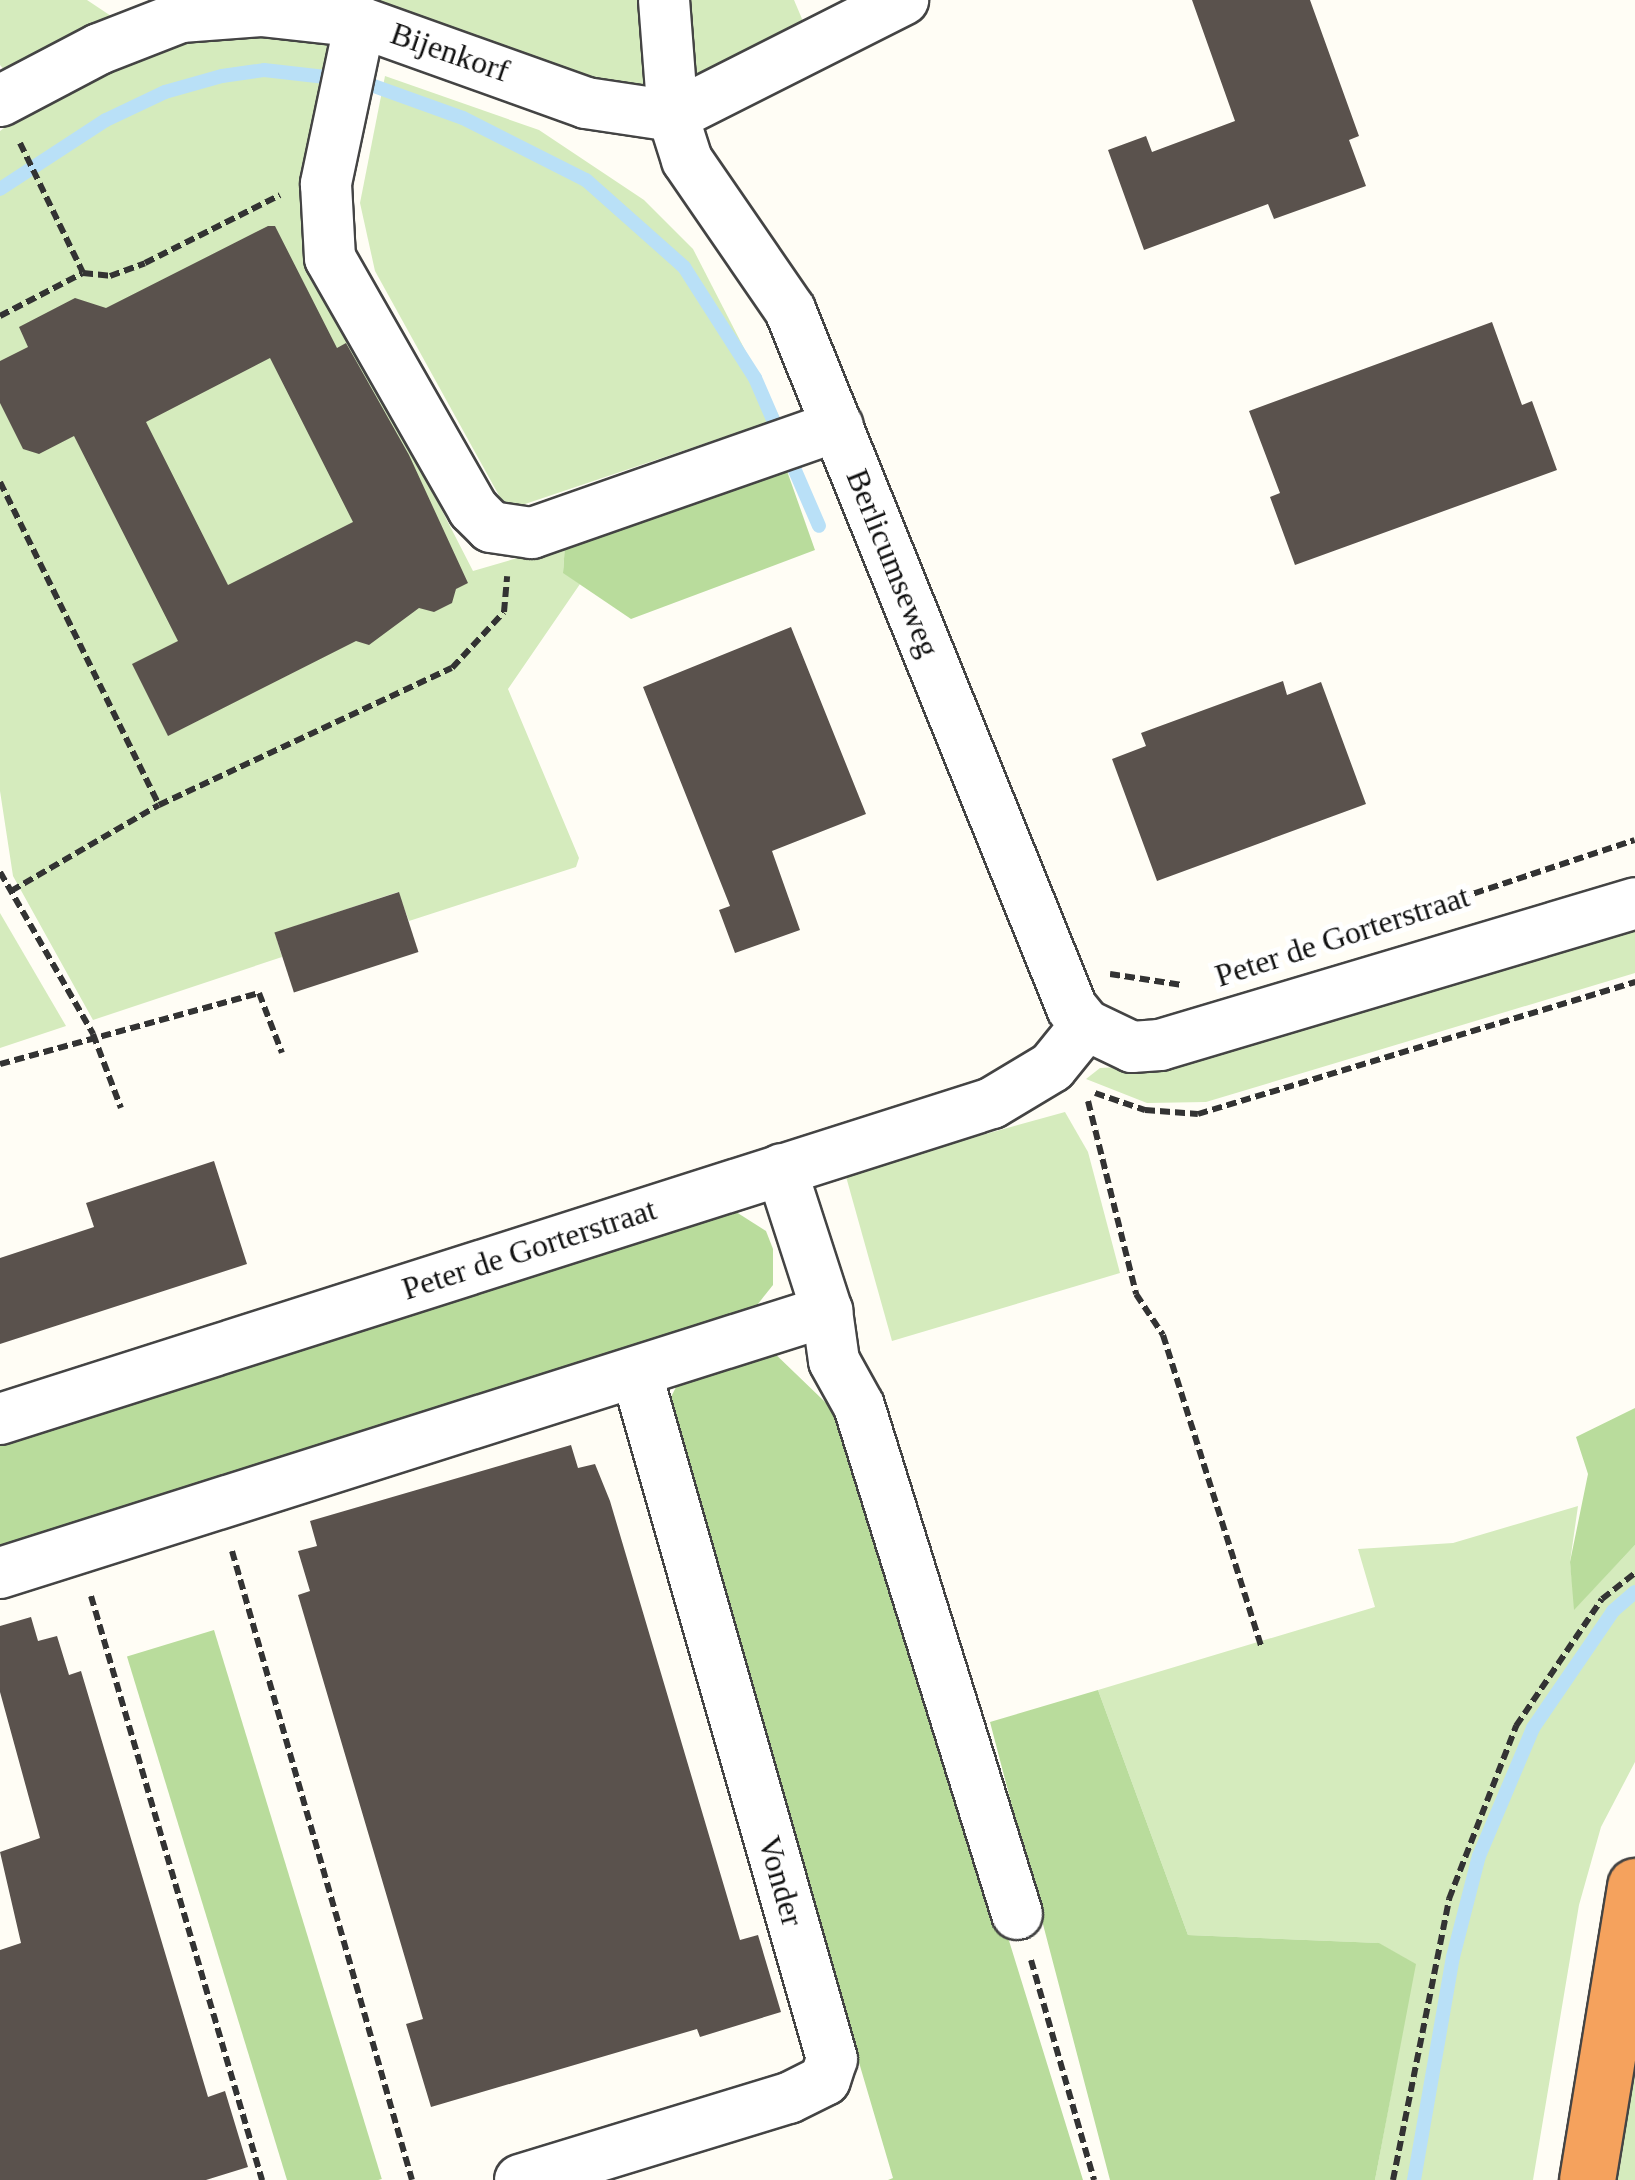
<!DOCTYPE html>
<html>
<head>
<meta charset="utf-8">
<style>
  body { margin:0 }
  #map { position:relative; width:1635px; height:2180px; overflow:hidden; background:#fffdf5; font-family:"Times New Roman",serif }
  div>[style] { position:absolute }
  .green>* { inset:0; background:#d5ebbd }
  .forest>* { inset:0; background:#b9dc9c; transform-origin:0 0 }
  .stream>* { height:14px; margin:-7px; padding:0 7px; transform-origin:7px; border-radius:7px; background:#b9e0f7 }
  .building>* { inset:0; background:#5a524d; transform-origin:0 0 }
  .path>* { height:6px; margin-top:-3px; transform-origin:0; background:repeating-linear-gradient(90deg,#333 0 10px,transparent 0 15px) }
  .roads { filter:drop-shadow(2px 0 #444) drop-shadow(-2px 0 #444) drop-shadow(0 2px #444) drop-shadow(0 -2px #444) }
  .minor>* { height:50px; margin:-25px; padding:0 25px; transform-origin:25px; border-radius:25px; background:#fff }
  .highway>* { height:55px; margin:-27.5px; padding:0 27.5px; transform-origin:27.5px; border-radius:27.5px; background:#f5a25d }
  span { translate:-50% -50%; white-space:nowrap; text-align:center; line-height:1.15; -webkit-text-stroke:10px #fff; paint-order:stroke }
  .street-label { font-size:32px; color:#111 }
</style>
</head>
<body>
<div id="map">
  <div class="green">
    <div style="clip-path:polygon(0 0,87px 0,111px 16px,106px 26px,6px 72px,0 65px)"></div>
    <div style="clip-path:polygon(352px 0,650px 0,655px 74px,642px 96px)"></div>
    <div style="clip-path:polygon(684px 0,794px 0,808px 33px,699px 86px,688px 68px)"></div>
    <div style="clip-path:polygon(324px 29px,333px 49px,321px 275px,473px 571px,565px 544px,563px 572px,580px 584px,508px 689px,579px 858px,576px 867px,409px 921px,398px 892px,275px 933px,282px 957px,93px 1020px,13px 876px,0 791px,0 131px,45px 97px,209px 31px)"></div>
    <div style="clip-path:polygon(385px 76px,539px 130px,644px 200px,693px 249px,780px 418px,507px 510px,375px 271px,360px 203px)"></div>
    <div style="clip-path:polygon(0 913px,66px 1026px,0 1048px)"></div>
    <div style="clip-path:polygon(1635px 915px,1635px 973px,1206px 1102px,1147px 1103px,1086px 1079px,1100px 1068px,1156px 1065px)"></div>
    <div style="clip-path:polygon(1065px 1112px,1088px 1152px,1120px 1273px,892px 1341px,845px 1173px)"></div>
    <div style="clip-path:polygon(1578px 1506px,1570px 1562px,1575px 1608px,1635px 1545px,1635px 1762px,1601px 1827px,1579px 1905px,1533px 2180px,1375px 2180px,1415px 1964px,1378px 1943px,1188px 1935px,1098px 1690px,1375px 1607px,1358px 1549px,1453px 1543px)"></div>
    <div style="clip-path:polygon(1635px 1988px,1635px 2180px,1604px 2180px)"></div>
  </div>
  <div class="forest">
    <div style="clip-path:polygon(787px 471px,815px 550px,631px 619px,563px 573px,565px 544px)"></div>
    <div style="clip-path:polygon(722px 1203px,766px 1231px,773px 1249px,773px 1285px,750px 1314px,0 1555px,0 1436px)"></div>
    <div style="clip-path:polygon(768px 1347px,850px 1426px,1083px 2180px,888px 2180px,893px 2178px,666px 1407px,680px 1379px)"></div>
    <div style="clip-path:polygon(1635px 1408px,1635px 1545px,1574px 1610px,1570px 1562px,1588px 1474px,1576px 1437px)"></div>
    <div style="left:214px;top:1630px;width:574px;height:91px;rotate:73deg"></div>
    <div style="clip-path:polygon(1098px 1690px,1188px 1935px,1379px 1943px,1416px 1964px,1375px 2180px,1110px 2180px,990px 1722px)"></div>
  </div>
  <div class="stream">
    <div style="left:0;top:189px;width:126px;rotate:-33.1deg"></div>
    <div style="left:106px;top:120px;width:65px;rotate:-25.4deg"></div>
    <div style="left:165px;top:92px;width:59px;rotate:-15.7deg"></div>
    <div style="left:222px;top:76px;width:42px;rotate:-8.1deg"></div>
    <div style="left:264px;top:70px;width:97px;rotate:6.5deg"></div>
    <div style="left:360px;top:81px;width:109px;rotate:19.8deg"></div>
    <div style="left:463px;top:118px;width:138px;rotate:26.8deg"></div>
    <div style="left:586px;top:180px;width:131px;rotate:41.6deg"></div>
    <div style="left:684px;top:267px;width:132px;rotate:57.4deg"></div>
    <div style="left:755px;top:378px;width:161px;rotate:66.6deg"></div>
    <div style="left:1414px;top:2180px;width:226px;rotate:-80.1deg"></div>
    <div style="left:1453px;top:1957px;width:104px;rotate:-75.6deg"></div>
    <div style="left:1479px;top:1856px;width:139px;rotate:-67.1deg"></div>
    <div style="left:1533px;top:1728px;width:142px;rotate:-55.6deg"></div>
    <div style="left:1613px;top:1611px;width:29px;rotate:-41deg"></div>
  </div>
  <div class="building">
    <div style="clip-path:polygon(1192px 0,1310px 0,1359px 136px,1349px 140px,1366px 186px,1274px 219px,1268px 204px,1144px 250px,1108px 150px,1146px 136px,1152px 152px,1235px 121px)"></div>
    <div style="clip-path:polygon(evenodd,268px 226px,275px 226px,337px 348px,346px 343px,409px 455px,468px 583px,456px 589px,452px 603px,434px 612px,419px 608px,369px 645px,356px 641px,168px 736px,132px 664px,178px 641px,74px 436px,39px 454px,23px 449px,0 403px,0 361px,28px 347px,19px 327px,75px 298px,106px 308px,268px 226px,270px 358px,353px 522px,228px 585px,146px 422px,270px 358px)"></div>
    <div style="clip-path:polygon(1492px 322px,1522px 405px,1532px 401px,1557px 470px,1295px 565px,1270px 497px,1280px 493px,1249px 411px)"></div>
    <div style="clip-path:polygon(791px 627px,866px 814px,772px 851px,800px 930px,735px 953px,719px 910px,730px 906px,643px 687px)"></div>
    <div style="clip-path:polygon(1283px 681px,1287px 695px,1321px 682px,1366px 804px,1157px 881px,1112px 759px,1146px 746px,1141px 733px)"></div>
    <div style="left:399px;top:892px;width:63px;height:131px;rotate:72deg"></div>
    <div style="clip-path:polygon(214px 1161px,247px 1264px,0 1344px,0 1258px,94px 1227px,86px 1203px)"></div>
    <div style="clip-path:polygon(571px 1445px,578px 1468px,595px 1464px,610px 1501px,740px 1940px,758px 1935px,781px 2012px,700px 2037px,697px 2029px,431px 2107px,406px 2024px,423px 2019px,298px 1595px,310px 1591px,298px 1551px,317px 1546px,310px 1521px)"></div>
    <div style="clip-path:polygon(31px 1617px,38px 1641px,57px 1636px,69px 1675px,81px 1671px,208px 2097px,225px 2091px,248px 2167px,206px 2180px,0 2180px,0 1950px,21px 1943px,0 1852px,40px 1838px,0 1692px,0 1626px)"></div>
  </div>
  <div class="path">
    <div style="left:20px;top:143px;width:144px;rotate:64.1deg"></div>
    <div style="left:0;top:316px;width:93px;rotate:-27.4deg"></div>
    <div style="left:83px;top:273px;width:27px;rotate:6deg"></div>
    <div style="left:110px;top:276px;width:37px;rotate:-20deg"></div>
    <div style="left:145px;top:263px;width:151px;rotate:-26.7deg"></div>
    <div style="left:0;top:482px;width:360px;rotate:63.8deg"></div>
    <div style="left:0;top:872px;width:187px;rotate:60.1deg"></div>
    <div style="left:93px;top:1034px;width:79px;rotate:69.3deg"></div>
    <div style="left:11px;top:891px;width:171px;rotate:-30.2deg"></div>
    <div style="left:159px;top:805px;width:323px;rotate:-25.1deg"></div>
    <div style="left:452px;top:668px;width:76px;rotate:-47.1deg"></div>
    <div style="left:504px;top:612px;width:36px;rotate:-85deg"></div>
    <div style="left:1403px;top:917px;width:244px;rotate:-18.4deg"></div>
    <div style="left:1110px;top:974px;width:73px;rotate:8.7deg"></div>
    <div style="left:0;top:1064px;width:269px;rotate:-15.3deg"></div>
    <div style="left:259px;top:993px;width:64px;rotate:69deg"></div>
    <div style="left:1095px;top:1093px;width:53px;rotate:18.8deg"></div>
    <div style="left:1145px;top:1110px;width:53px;rotate:4.3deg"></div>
    <div style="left:1198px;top:1114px;width:457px;rotate:-16.8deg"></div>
    <div style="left:1088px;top:1101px;width:199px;rotate:76deg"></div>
    <div style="left:1136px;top:1294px;width:49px;rotate:56.6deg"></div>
    <div style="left:1163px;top:1335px;width:326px;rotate:72.5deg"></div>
    <div style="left:232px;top:1551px;width:654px;rotate:74.03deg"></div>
    <div style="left:91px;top:1596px;width:609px;rotate:73.68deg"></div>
    <div style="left:1031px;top:1960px;width:229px;rotate:74deg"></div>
    <div style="left:1393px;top:2180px;width:287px;rotate:-78.7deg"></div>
    <div style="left:1449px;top:1899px;width:186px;rotate:-68.8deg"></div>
    <div style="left:1516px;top:1726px;width:153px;rotate:-55.9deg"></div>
    <div style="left:1602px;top:1599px;width:42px;rotate:-38.2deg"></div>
  </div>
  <div class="roads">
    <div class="minor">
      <div style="left:664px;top:0;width:116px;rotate:85.6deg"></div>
      <div style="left:673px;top:116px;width:46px;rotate:72.3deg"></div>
      <div style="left:687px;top:160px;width:182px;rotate:55.5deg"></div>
      <div style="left:790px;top:310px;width:753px;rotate:68deg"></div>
      <div style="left:1072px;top:1008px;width:22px;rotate:51deg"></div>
      <div style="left:1086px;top:1025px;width:51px;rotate:25.6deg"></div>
      <div style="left:1132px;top:1047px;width:28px;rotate:-4deg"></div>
      <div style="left:1160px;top:1045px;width:496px;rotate:-16.6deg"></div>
      <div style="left:360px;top:22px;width:166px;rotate:101.9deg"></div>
      <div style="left:326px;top:184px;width:74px;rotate:86.9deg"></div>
      <div style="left:330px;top:258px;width:289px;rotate:60.3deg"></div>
      <div style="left:473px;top:509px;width:25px;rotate:45deg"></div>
      <div style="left:491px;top:527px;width:41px;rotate:8.3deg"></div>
      <div style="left:532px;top:533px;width:324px;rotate:-19.3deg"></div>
      <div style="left:0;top:101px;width:112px;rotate:-27.7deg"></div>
      <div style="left:99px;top:49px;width:88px;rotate:-21.3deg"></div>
      <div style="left:181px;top:17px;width:80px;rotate:-4.3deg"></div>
      <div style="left:261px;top:11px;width:100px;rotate:6.3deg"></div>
      <div style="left:360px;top:22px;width:240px;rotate:19.7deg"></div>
      <div style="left:586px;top:103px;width:88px;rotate:8.5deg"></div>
      <div style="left:673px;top:116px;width:258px;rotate:-26.8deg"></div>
      <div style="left:827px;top:1311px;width:50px;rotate:82deg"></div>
      <div style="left:834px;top:1361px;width:51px;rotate:60.9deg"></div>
      <div style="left:859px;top:1406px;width:532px;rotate:72.72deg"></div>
      <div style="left:0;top:1419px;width:1041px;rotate:-17.67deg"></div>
      <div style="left:992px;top:1103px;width:70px;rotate:-31deg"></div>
      <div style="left:1052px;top:1067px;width:54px;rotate:-51deg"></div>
      <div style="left:0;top:1573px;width:868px;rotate:-17.58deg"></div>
      <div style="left:827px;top:1311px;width:149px;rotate:-107.9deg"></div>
      <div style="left:520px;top:2180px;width:281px;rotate:-17deg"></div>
      <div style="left:789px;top:2098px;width:40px;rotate:-26.6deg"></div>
      <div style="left:825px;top:2080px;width:22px;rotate:-72deg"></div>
      <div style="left:832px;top:2059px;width:714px;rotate:-105.92deg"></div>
    </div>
    <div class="highway">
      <div style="left:1587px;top:2180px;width:298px;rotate:-80.7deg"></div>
    </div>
  </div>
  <div class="street-label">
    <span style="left:450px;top:52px;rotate:19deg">Bijenkorf</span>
    <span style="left:893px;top:563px;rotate:68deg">Berlicumseweg</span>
    <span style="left:1342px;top:936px;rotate:-18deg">Peter de Gorterstraat</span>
    <span style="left:529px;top:1249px;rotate:-18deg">Peter de Gorterstraat</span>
    <span style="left:781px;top:1881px;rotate:74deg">Vonder</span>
  </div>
</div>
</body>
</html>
